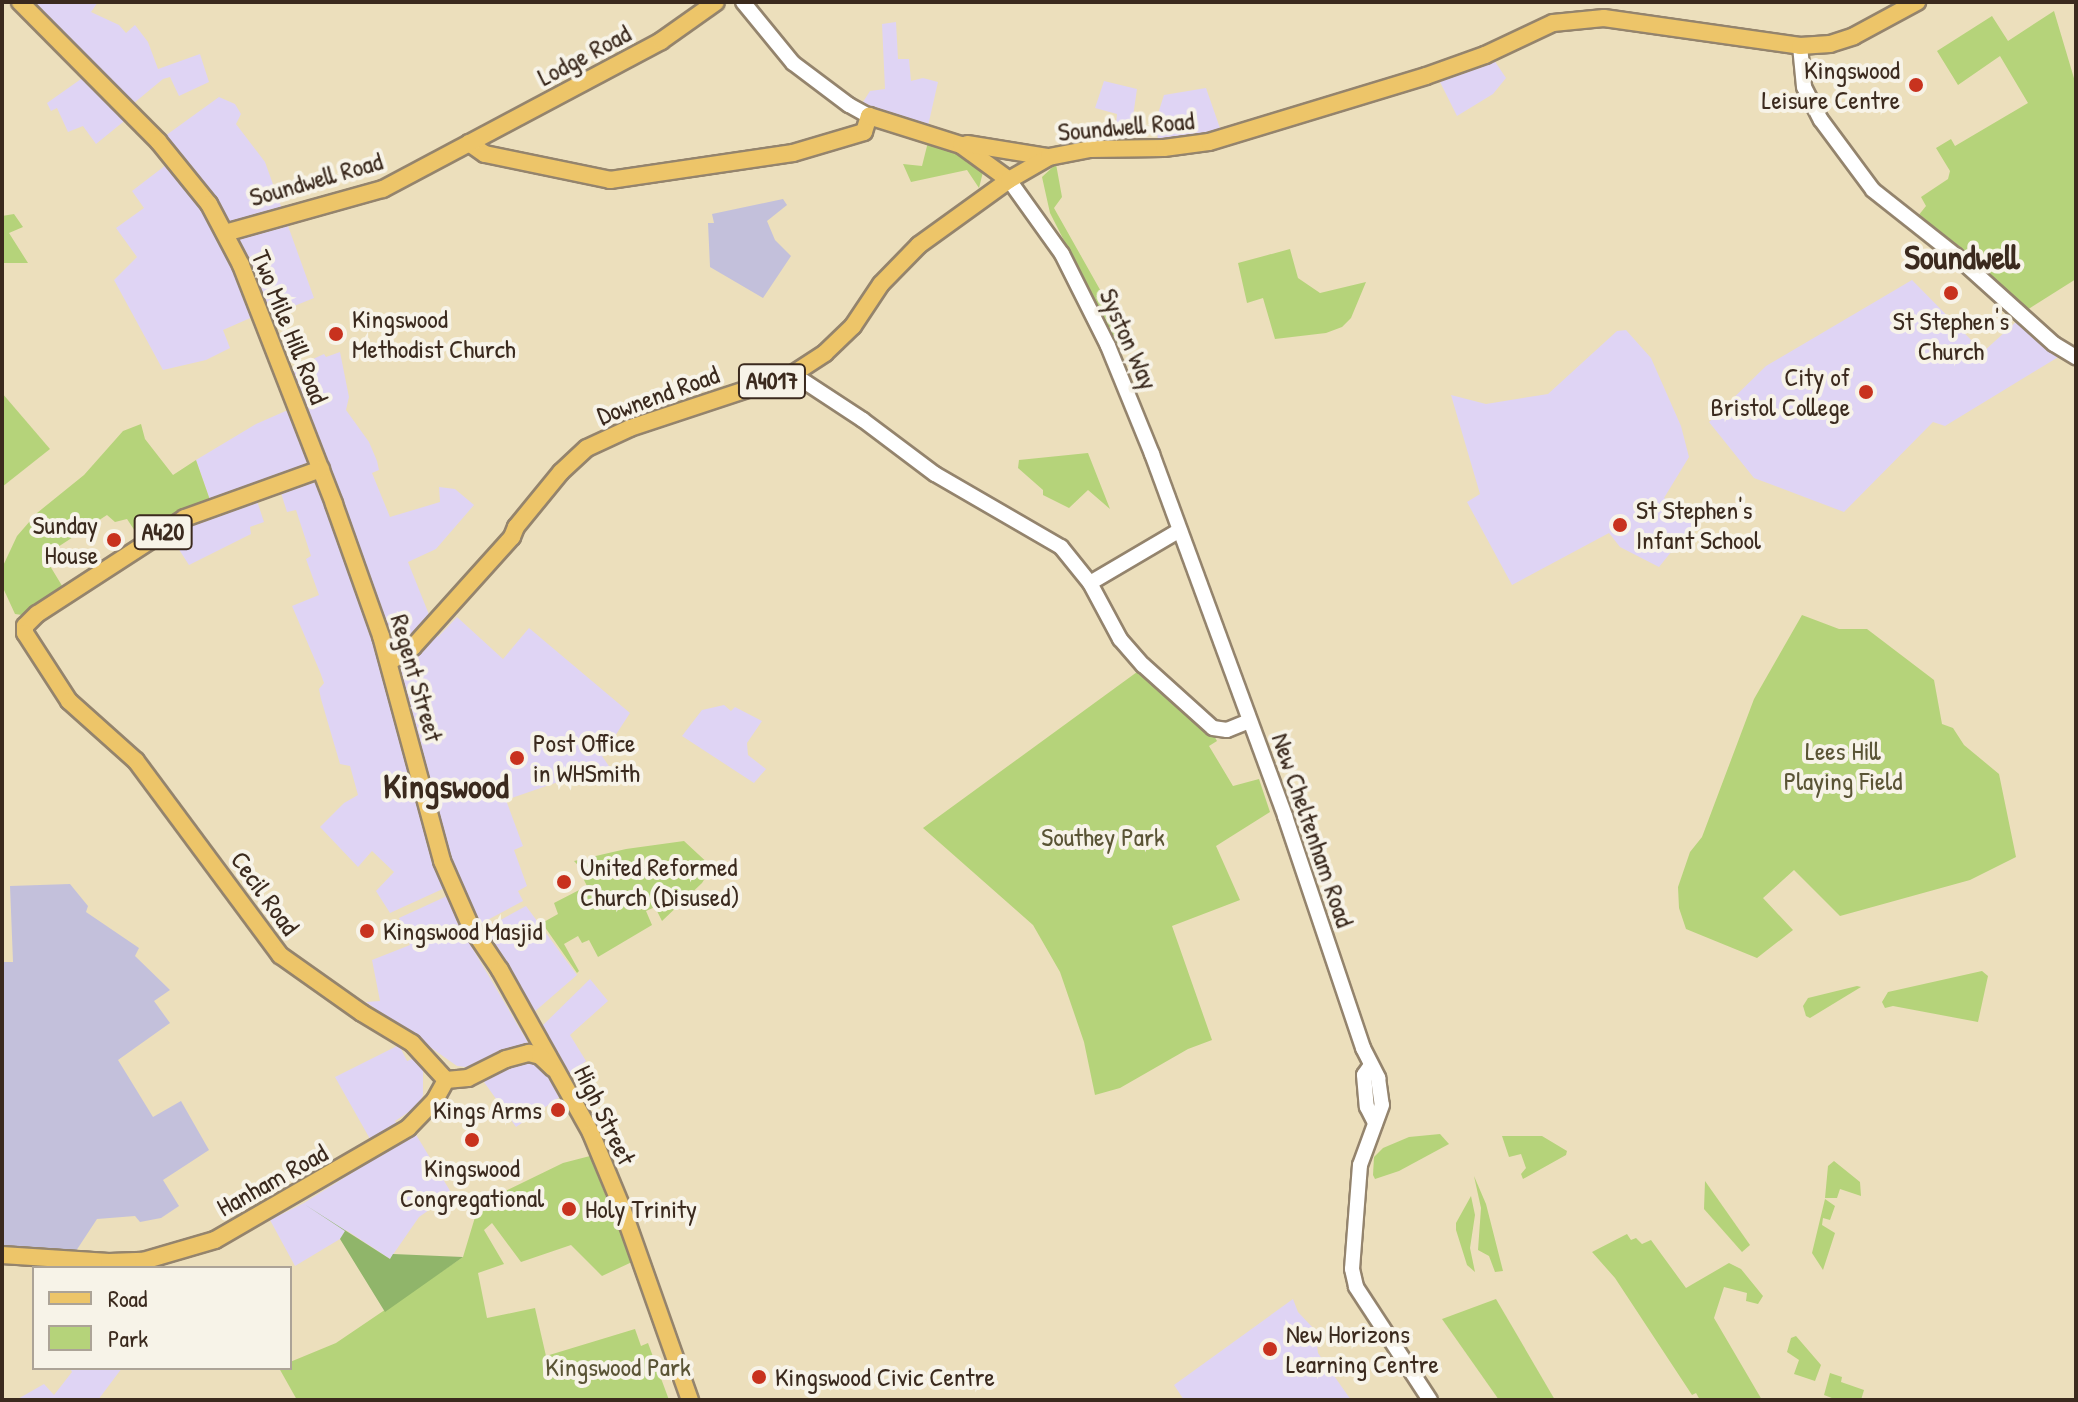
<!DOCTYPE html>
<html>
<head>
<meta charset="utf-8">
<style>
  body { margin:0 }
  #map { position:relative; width:2078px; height:1402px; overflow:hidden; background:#ecdfbc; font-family:"Patrick Hand",sans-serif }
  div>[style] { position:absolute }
  .built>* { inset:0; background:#dfd4f4 }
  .industrial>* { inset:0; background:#c3c0db }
  .green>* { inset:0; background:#b5d37a }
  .forest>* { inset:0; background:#90b56a }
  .roads { filter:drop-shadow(2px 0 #94846d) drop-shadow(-2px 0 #94846d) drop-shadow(0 2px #94846d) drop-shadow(0 -2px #94846d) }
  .minor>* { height:14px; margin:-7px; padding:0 7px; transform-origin:7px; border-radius:7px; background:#fff }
  .major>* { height:16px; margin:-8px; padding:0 8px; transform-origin:8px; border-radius:8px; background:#edc569 }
  .dots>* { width:22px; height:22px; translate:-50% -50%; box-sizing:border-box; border:4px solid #f7f3e8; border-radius:50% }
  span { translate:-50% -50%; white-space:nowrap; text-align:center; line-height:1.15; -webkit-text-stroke:8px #f7f3e8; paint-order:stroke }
  .shield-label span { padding:2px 6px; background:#f7f3e8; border:2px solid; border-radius:6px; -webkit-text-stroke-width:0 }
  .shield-label { font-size:24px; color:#3b2a1e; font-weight:700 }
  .street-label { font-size:26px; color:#3b2a1e }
  .poi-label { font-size:26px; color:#3b2a1e }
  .right { translate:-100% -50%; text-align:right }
  .left { translate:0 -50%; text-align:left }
  .park-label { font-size:26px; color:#5a5435 }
  .district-label { font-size:34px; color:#3b2a1e; font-weight:700 }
  .frame { position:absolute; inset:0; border:4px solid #3b2a1e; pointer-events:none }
  .legend { position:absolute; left:32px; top:1266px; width:260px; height:104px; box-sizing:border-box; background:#f7f3e8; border:2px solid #aca397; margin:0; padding:10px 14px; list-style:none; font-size:24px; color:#3b2a1e }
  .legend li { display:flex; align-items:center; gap:16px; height:40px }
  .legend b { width:40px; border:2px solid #aca397 }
</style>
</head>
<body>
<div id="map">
  <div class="built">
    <div style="clip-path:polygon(31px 2px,98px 2px,91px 12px,119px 25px,126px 33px,135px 25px,148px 42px,158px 69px,200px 54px,209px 82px,179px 96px,170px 77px,163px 79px,134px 103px,139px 109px,96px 144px,83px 126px,68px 132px,57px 108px,51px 111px,47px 103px,98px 67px)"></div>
    <div style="clip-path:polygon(896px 22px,898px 59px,909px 59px,911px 81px,923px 78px,938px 82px,928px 126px,883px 114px,863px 102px,870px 91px,885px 89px,882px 24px)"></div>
    <div style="clip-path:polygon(1494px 60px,1506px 78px,1493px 94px,1457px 116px,1439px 80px)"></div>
    <div style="clip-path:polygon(1104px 81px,1137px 89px,1129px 144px,1114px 143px,1117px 114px,1095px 108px)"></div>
    <div style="clip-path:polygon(1206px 88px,1221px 131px,1158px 141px,1156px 120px,1164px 95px)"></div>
    <div style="clip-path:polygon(219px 97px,235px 104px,241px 114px,236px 124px,265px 162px,314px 298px,267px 317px,264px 312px,223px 330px,230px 348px,206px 360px,163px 370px,114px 280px,137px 257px,116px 228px,144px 208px,132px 191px,179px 155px,165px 136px)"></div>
    <div style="clip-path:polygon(1912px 280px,1983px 352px,2017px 321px,2060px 356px,1945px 426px,1933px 422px,1844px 512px,1754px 478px,1709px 422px,1766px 366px)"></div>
    <div style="clip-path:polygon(1626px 330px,1651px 358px,1681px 426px,1689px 457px,1664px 498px,1701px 515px,1659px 567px,1620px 547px,1609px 533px,1512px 585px,1467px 502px,1480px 494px,1451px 395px,1486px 404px,1548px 394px,1617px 331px)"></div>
    <div style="clip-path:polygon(340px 352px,349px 397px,346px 410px,369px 442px,377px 461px,379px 470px,372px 473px,390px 517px,440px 502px,439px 487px,455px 489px,474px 505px,436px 549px,408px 562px,438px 637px,457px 617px,503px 659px,529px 628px,630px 713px,602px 756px,613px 772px,579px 785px,561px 781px,506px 800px,523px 846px,514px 850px,527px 886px,518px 891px,523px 901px,480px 924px,449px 860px,402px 675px,323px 459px,276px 482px,210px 500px,196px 460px,256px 424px,288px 410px,290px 414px,301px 410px,287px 371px,324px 354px,326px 357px)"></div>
    <div style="clip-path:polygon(316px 482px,374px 647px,434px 855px,447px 887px,390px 913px,376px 891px,394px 872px,372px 851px,358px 867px,320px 827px,344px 803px,358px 795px,350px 766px,340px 764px,321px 699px,319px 689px,324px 683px,320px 672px,292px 606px,319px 595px,306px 559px,311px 556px,296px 510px,287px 512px,281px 493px)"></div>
    <div style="clip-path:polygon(257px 501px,264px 522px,250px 527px,251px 534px,189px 565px,169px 534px,191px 522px)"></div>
    <div style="clip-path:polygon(724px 705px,731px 711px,735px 707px,762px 721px,747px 743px,748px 755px,766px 769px,754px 783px,682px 736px,702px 710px)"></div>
    <div style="clip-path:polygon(447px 896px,457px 922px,560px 1097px,516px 1127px,474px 1068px,457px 1066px,366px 1002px,380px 1001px,372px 960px,410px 945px,399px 918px)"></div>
    <div style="clip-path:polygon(526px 906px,577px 975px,533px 1013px,484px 929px)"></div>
    <div style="clip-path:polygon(590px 979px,608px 1001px,570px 1035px,586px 1061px,567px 1076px,541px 1027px)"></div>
    <div style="clip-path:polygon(399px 1045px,407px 1061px,415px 1058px,423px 1071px,423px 1095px,418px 1106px,395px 1121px,397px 1124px,370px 1139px,335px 1077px)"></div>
    <div style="clip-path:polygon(415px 1133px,452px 1194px,419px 1217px,390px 1259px,346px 1230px,340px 1239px,295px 1266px,270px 1220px,304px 1203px)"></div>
    <div style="clip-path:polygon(1293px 1299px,1298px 1312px,1315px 1330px,1318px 1353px,1351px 1400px,1184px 1400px,1174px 1385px)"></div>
    <div style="clip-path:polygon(70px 1368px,122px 1368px,98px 1400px,16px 1400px,44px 1384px,54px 1395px,72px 1372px)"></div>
  </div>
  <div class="industrial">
    <div style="clip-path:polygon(783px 199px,787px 205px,767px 221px,775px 240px,791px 256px,763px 298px,710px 267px,708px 223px,714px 223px,712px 214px)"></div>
    <div style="clip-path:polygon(70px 884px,88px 906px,86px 912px,139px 948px,135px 956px,170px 990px,154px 1001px,170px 1023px,118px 1060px,153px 1117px,181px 1101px,209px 1150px,163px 1180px,179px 1206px,161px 1218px,140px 1222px,135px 1216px,97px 1219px,74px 1254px,2px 1249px,2px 962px,13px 962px,10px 886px)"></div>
  </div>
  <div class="green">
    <div style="clip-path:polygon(2054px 11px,2076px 85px,2076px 279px,2027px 310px,1959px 246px,1918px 216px,1926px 206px,1921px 197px,1948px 179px,1950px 171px,1936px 148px,1951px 139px,1955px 146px,2028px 103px,2000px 56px,1958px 85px,1937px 51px,1992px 16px,2008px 41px)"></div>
    <div style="clip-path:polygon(928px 142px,965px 158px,983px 172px,979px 188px,967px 170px,911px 182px,903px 164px,922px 166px)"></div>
    <div style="clip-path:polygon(1056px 164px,1062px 197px,1054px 208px,1103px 295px,1124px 349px,1116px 343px,1050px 213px,1042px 177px)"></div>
    <div style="clip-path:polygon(14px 214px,23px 227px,9px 233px,28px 263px,2px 263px,2px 216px)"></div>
    <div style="clip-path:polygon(1290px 249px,1298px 278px,1320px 293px,1366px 282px,1351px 318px,1342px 327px,1326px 333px,1275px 339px,1263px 298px,1247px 303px,1238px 263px)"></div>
    <div style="clip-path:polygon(2px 393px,50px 449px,2px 487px)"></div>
    <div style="clip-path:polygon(141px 424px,145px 439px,173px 475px,196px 460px,210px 500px,192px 507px,141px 540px,127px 519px,115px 522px,107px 515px,44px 556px,64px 589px,22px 615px,15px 614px,4px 590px,2px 568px,17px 536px,37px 513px,84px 475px,123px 431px)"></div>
    <div style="clip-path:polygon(1088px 453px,1110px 509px,1088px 490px,1069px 508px,1043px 495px,1043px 490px,1018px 468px,1019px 460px)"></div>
    <div style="clip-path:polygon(1802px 615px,1839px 629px,1867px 629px,1934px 680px,1942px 724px,1953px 728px,1964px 745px,1999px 774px,2016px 857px,1970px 880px,1840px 916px,1794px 870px,1763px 898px,1793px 930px,1757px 958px,1686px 929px,1679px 908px,1678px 887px,1690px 852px,1702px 837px,1754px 699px)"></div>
    <div style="clip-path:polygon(1137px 672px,1187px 716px,1212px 732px,1217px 741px,1209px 746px,1233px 786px,1259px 779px,1270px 812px,1216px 846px,1240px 900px,1172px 926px,1212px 1040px,1188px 1049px,1120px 1088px,1095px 1095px,1084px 1042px,1060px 972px,1033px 925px,923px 828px)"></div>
    <div style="clip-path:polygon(684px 841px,712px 867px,702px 883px,662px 921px,655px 907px,646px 911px,652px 925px,598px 957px,589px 940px,582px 943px,578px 936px,564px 944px,579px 971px,577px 973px,542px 923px,558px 914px,554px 903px,587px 886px,584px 880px,587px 875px,574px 861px,626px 849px)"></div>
    <div style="clip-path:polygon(1982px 971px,1988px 976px,1978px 1022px,1893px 1006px,1885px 1008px,1882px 1002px,1888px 992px)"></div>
    <div style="clip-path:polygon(1857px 986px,1861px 987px,1810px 1018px,1806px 1016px,1803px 1006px,1808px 998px)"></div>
    <div style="clip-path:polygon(1440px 1134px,1449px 1144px,1399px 1171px,1375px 1179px,1373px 1175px,1374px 1157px,1383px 1148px,1409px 1137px)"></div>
    <div style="clip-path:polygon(1502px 1136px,1542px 1136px,1567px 1151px,1566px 1155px,1523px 1179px,1521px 1174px,1526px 1168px,1521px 1154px,1509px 1157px)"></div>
    <div style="clip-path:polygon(590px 1156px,632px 1262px,602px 1276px,571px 1245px,521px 1262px,492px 1223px,484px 1230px,504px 1264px,478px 1273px,487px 1318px,535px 1308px,546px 1356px,635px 1329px,641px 1346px,648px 1343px,669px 1400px,297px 1400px,279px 1368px,290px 1368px,290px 1362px,336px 1343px,463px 1257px,479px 1204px,563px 1163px)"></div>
    <div style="clip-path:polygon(1834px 1161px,1860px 1182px,1861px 1196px,1840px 1189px,1837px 1198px,1825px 1198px,1828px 1166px)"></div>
    <div style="clip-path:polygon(1474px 1176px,1486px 1204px,1503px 1271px,1495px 1272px,1489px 1256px,1478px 1250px,1481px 1208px)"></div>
    <div style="clip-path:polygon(1705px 1181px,1750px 1245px,1742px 1252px,1704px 1209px)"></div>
    <div style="clip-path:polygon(1471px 1196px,1475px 1215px,1470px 1248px,1475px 1272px,1467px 1265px,1456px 1230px,1456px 1223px)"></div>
    <div style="clip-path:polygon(1825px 1199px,1835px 1206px,1830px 1220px,1823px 1218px,1822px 1225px,1835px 1233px,1823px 1270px,1812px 1253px)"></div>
    <div style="clip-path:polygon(1627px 1234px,1631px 1240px,1636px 1238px,1642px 1244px,1651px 1240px,1686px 1288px,1729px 1263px,1741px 1269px,1763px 1296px,1758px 1304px,1746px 1301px,1747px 1293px,1724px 1287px,1714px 1318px,1762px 1400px,1700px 1400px,1696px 1393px,1692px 1395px,1615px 1278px,1592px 1252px)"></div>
    <div style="clip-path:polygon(1496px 1299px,1555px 1400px,1499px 1400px,1442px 1319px)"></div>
    <div style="clip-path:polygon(1796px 1336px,1821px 1365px,1815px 1381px,1794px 1374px,1799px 1360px,1787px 1352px,1791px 1338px)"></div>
    <div style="clip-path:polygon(1830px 1373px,1842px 1377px,1841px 1382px,1864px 1390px,1861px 1400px,1837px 1400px,1824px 1395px)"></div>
  </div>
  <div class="forest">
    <div style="clip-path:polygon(304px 1204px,390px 1259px,393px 1254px,463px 1257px,385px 1312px,340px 1239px,345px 1231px)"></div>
  </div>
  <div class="roads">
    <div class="minor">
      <div style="left:743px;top:2px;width:79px;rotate:50.7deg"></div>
      <div style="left:793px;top:63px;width:70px;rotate:36.9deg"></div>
      <div style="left:849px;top:105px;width:23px;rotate:29deg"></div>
      <div style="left:1800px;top:46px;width:41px;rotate:84.4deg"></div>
      <div style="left:1804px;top:87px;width:37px;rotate:63deg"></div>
      <div style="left:1821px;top:120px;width:87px;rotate:53.4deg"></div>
      <div style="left:1873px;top:190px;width:105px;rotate:38.4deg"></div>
      <div style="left:1955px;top:255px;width:133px;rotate:42deg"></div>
      <div style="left:2054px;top:344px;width:26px;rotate:31deg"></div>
      <div style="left:1009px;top:180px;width:91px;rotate:54.4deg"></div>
      <div style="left:1062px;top:254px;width:103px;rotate:63.4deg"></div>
      <div style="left:1108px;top:346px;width:117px;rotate:67.8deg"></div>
      <div style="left:1152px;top:454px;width:386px;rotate:69.8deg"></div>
      <div style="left:1285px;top:816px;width:245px;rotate:71.4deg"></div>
      <div style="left:1363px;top:1048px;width:34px;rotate:63deg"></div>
      <div style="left:1378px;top:1078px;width:27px;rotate:82deg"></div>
      <div style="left:1382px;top:1105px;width:64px;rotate:110.1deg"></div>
      <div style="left:1360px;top:1165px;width:104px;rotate:94.4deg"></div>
      <div style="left:1352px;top:1269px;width:18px;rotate:77deg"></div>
      <div style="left:1356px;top:1287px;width:135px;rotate:56.8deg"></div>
      <div style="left:793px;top:374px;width:84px;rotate:33.3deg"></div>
      <div style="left:863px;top:420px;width:90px;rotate:36.9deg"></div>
      <div style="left:935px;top:474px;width:146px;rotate:30.1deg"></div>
      <div style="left:1061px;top:547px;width:46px;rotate:51.1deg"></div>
      <div style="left:1090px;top:583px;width:64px;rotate:61.8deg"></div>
      <div style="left:1120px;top:639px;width:35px;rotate:49deg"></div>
      <div style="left:1143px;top:665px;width:94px;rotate:42deg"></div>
      <div style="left:1213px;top:728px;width:14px;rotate:8deg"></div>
      <div style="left:1227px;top:730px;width:24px;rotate:-22deg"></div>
      <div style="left:1090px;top:583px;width:104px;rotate:-30.5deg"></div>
      <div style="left:1371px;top:1065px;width:12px;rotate:125deg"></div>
      <div style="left:1364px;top:1075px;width:32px;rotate:85deg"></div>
      <div style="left:1367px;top:1107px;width:18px;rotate:63deg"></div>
    </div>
    <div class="major">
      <div style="left:20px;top:2px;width:196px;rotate:45.2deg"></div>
      <div style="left:158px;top:141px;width:81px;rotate:51deg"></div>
      <div style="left:209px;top:204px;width:69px;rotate:62.3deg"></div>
      <div style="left:241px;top:265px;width:256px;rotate:68.7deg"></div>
      <div style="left:334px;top:504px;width:140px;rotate:70.4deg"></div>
      <div style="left:381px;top:636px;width:233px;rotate:74.8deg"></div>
      <div style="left:442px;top:861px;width:72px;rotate:66.3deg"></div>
      <div style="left:471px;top:927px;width:52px;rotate:56deg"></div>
      <div style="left:500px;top:970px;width:187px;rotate:60.8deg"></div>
      <div style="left:591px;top:1133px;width:81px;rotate:67.5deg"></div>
      <div style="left:622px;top:1208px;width:204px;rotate:70.5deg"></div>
      <div style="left:469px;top:143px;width:19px;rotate:35deg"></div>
      <div style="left:485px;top:154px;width:128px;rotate:11.7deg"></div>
      <div style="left:610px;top:180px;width:185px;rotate:-8.4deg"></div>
      <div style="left:793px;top:153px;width:74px;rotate:-16.5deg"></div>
      <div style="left:864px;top:132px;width:17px;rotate:-73deg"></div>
      <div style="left:869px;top:116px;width:96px;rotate:17.5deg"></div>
      <div style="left:961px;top:145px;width:59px;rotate:36.1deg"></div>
      <div style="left:967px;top:144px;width:81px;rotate:9.2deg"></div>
      <div style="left:225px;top:233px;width:164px;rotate:-15.6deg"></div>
      <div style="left:383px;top:189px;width:315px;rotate:-28deg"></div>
      <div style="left:661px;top:41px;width:67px;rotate:-35.3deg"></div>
      <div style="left:321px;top:469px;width:145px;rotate:160.2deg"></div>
      <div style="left:185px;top:518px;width:176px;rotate:147deg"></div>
      <div style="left:37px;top:614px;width:17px;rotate:135deg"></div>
      <div style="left:25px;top:626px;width:7px;rotate:90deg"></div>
      <div style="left:25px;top:633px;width:81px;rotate:57.1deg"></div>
      <div style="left:69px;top:701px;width:90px;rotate:41.8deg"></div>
      <div style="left:136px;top:761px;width:242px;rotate:53.4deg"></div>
      <div style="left:280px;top:955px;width:100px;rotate:35.3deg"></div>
      <div style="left:362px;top:1013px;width:58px;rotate:31deg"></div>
      <div style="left:412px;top:1043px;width:50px;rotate:47.4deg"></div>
      <div style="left:389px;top:662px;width:28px;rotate:-32deg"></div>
      <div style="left:413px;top:647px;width:148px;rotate:-48deg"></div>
      <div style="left:512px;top:537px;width:11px;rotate:-68deg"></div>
      <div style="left:516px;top:527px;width:71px;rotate:-50.7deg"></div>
      <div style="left:561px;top:472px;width:35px;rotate:-43deg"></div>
      <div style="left:587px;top:448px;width:47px;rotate:-24.9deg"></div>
      <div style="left:630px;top:428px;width:172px;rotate:-18.3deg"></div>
      <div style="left:793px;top:374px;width:38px;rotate:-33deg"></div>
      <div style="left:825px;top:353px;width:39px;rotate:-44deg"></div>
      <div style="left:853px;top:326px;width:50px;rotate:-56.3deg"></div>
      <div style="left:881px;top:284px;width:54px;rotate:-45.7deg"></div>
      <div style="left:919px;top:245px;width:111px;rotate:-35.8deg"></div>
      <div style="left:1009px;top:180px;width:46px;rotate:-29.9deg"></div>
      <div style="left:1049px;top:157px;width:42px;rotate:-11deg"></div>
      <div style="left:1090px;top:149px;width:74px;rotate:-0.8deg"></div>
      <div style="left:1164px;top:148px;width:45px;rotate:-7.6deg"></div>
      <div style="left:1209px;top:142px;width:227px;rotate:-16.9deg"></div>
      <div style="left:1426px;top:76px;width:63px;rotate:-19.6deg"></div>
      <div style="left:1485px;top:55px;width:75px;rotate:-25.2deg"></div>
      <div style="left:1553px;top:23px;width:51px;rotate:-5.6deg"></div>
      <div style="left:1604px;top:18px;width:198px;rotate:8.1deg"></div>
      <div style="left:1800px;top:46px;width:30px;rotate:-4deg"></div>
      <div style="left:1830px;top:44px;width:25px;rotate:-18deg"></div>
      <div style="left:1854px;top:36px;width:72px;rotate:-28.4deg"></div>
      <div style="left:446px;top:1080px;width:22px;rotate:-5deg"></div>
      <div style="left:468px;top:1078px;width:42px;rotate:-26.6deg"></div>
      <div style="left:506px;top:1059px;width:24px;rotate:-15deg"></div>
      <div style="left:529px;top:1053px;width:11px;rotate:15deg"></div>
      <div style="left:540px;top:1056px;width:18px;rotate:43deg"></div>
      <div style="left:2px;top:1255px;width:107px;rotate:3.7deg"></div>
      <div style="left:109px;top:1262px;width:34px;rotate:-2deg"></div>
      <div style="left:143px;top:1261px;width:75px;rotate:-16.3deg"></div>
      <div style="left:215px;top:1240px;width:223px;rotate:-30.1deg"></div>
      <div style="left:408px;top:1128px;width:39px;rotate:-46deg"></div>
      <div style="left:435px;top:1100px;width:23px;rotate:-61deg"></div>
    </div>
  </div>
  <div class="dots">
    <div style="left:1916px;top:85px;background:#c8321e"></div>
    <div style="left:1951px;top:293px;background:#c8321e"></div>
    <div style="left:336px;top:334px;background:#c8321e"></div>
    <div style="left:1866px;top:392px;background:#c8321e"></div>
    <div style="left:1620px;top:525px;background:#c8321e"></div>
    <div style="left:114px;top:540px;background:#c8321e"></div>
    <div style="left:517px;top:758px;background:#c8321e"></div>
    <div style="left:564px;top:882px;background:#c8321e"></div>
    <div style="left:367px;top:931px;background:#c8321e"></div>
    <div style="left:558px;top:1110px;background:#c8321e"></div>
    <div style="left:472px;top:1140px;background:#c8321e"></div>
    <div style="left:569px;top:1209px;background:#c8321e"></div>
    <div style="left:1270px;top:1349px;background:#c8321e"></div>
    <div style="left:759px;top:1377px;background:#c8321e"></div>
  </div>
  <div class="shield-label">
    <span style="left:772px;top:381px">A4017</span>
    <span style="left:163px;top:532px">A420</span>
  </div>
  <div class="street-label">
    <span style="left:584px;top:55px;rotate:-28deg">Lodge Road</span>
    <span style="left:1126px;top:126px;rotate:-5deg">Soundwell Road</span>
    <span style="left:316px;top:179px;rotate:-16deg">Soundwell Road</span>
    <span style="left:290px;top:327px;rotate:68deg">Two Mile Hill Road</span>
    <span style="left:1129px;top:339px;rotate:66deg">Syston Way</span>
    <span style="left:658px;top:395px;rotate:-20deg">Downend Road</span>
    <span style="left:417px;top:678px;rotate:74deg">Regent Street</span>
    <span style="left:1313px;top:830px;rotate:71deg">New Cheltenham Road</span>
    <span style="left:265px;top:893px;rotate:54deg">Cecil Road</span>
    <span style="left:605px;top:1115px;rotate:64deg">High Street</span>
    <span style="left:272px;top:1180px;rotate:-29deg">Hanham Road</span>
  </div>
  <div class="poi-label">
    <span class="right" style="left:1900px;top:85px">Kingswood<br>Leisure Centre</span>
    <span class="left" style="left:352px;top:334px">Kingswood<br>Methodist Church</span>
    <span style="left:1951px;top:336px">St Stephen's<br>Church</span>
    <span class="right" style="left:1850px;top:392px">City of<br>Bristol College</span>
    <span class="left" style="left:1636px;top:525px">St Stephen's<br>Infant School</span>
    <span class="right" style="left:98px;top:540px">Sunday<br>House</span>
    <span class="left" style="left:533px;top:758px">Post Office<br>in WHSmith</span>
    <span class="left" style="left:580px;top:882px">United Reformed<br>Church (Disused)</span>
    <span class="left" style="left:383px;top:931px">Kingswood Masjid</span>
    <span class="right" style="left:542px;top:1110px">Kings Arms</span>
    <span style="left:472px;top:1183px">Kingswood<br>Congregational</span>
    <span class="left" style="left:585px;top:1209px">Holy Trinity</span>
    <span class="left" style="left:1286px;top:1349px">New Horizons<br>Learning Centre</span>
    <span class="left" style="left:775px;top:1377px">Kingswood Civic Centre</span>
  </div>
  <div class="park-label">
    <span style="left:1843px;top:766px">Lees Hill<br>Playing Field</span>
    <span style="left:1103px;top:837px">Southey Park</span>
    <span style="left:618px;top:1367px">Kingswood Park</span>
  </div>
  <div class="district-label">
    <span style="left:1962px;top:258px">Soundwell</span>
    <span style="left:446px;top:787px">Kingswood</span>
  </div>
  <div class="frame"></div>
  <ul class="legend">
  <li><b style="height:10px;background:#edc569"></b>Road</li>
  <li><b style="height:22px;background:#b5d37a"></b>Park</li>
  </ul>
</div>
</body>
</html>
